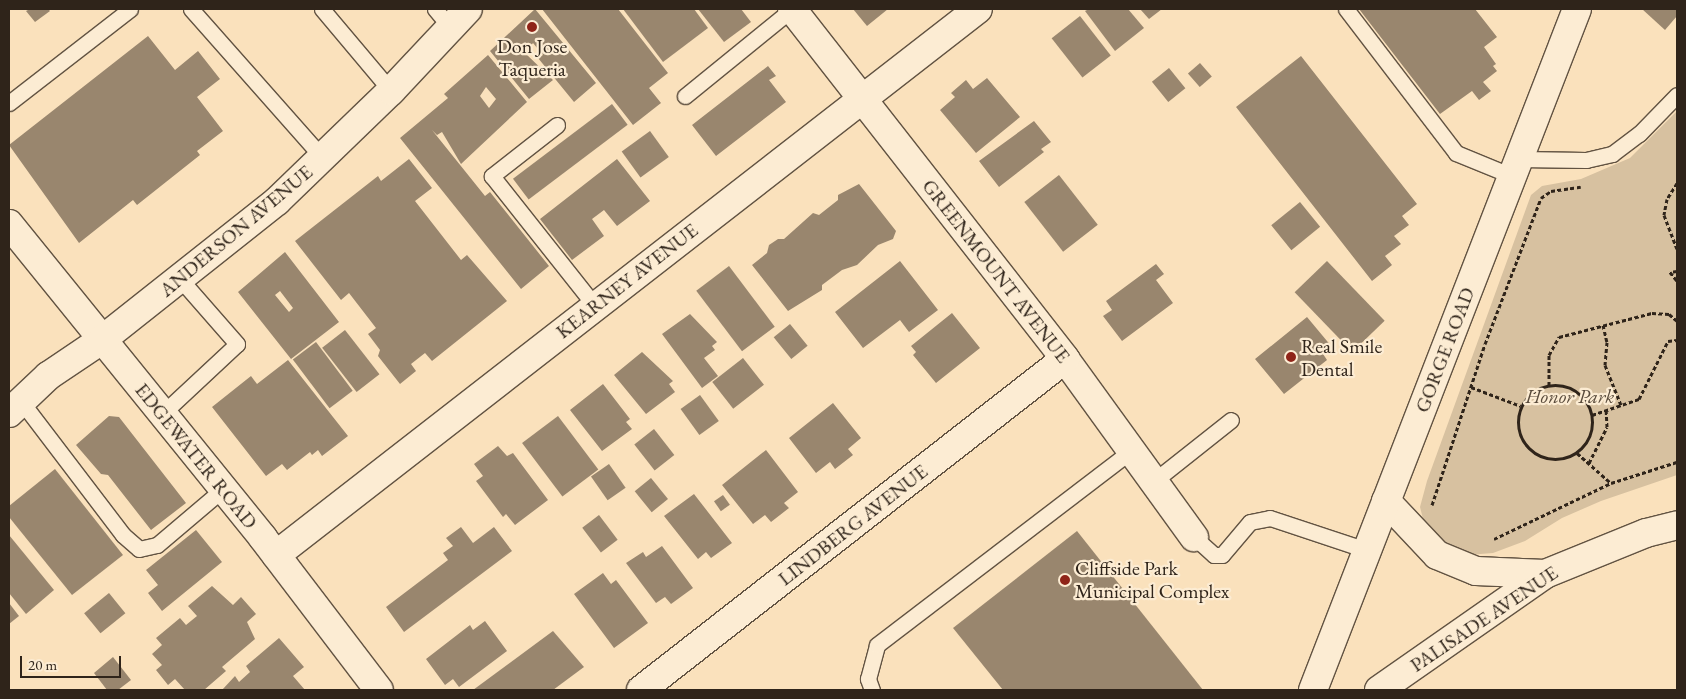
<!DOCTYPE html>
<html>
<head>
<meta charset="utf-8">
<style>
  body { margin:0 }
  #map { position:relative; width:1686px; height:699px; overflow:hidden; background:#fae1bc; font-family:"EB Garamond",serif }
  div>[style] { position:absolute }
  .green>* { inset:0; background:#d7c1a0 }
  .building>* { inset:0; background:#99866e; transform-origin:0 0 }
  .path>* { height:3px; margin-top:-1.5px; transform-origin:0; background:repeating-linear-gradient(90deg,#2f241a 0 4px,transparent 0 6.5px) }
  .path>.ring { margin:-1.5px; padding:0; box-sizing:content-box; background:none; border:3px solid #2f241a; border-radius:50% }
  .roads { filter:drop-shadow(1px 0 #625342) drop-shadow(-1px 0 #625342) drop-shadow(0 1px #625342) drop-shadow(0 -1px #625342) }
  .service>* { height:15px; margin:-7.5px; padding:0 7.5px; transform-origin:7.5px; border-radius:7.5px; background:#fcecd3 }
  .minor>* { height:28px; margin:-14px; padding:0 14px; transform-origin:14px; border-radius:14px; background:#fcecd3 }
  .tertiary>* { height:28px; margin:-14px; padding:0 14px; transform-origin:14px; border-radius:14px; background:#fcecd3 }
  .secondary>* { height:28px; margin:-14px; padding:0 14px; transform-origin:14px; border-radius:14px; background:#fcecd3 }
  .dots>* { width:14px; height:14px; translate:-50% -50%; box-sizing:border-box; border:2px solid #fcecd3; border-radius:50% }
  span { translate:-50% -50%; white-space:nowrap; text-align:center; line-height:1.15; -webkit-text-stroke:4.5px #fcecd3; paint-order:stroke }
  .poi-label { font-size:20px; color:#2f241a }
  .left { translate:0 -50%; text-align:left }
  .street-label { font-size:20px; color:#2f241a }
  .park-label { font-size:20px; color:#594b3c; font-style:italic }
  .frame { position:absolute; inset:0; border:10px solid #2f241a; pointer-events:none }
  .scale { position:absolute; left:20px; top:656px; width:101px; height:22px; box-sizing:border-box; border:2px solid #2f241a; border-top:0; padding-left:6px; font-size:15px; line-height:18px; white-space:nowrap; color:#2f241a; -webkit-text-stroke:4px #fcecd3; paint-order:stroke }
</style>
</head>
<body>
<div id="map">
  <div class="green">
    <div style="clip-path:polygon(1677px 111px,1677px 475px,1601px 501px,1562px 518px,1525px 541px,1493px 553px,1468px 555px,1442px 546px,1425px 527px,1420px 507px,1427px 481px,1531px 195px,1542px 186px,1581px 179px,1630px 158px)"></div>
  </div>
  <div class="building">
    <div style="clip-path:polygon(30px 9px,48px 9px,50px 11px,35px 22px,26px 11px)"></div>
    <div style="clip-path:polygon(535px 9px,596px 83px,574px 102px,538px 58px,543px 55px,533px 43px,525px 53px,553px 80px,529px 99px,490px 51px)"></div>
    <div style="clip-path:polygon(542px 9px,618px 9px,668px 73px,649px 88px,661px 103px,633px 125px)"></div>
    <div style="clip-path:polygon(623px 9px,694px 9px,708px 28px,663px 62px)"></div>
    <div style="clip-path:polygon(698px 9px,741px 9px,751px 22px,724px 42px)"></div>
    <div style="clip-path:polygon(853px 9px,888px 9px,867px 26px)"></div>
    <div style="clip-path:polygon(1089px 9px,1128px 9px,1144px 28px,1115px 51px,1085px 11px)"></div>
    <div style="clip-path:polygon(1140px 9px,1162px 9px,1149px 19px)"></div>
    <div style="clip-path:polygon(1359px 9px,1475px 9px,1497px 37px,1484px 47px,1496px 64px,1493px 66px,1497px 71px,1483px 82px,1491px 91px,1479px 100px,1472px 91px,1440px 114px)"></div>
    <div style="clip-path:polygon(1642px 9px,1677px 9px,1677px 16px,1665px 30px)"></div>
    <div style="left:1080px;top:16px;width:50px;height:36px;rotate:52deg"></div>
    <div style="clip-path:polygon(148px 36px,175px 70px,198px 51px,220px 79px,197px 97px,223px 131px,197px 151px,200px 155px,137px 205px,133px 200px,79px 243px,9px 145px)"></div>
    <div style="clip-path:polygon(evenodd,488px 55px,527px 102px,461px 164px,442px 132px,437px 135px,432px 130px,485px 196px,490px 192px,549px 266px,521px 289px,400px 138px,448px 98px,444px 94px,488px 55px,486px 87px,496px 99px,489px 108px,480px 96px,486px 87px)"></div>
    <div style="clip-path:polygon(1301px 56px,1417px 204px,1402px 216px,1409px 225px,1394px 236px,1401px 244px,1385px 256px,1392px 265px,1372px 281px,1236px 107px)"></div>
    <div style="left:1200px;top:63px;width:18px;height:16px;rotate:49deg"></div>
    <div style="clip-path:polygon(768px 66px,776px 76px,769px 80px,786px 102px,716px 156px,692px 125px)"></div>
    <div style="left:1169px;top:68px;width:26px;height:22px;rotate:51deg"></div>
    <div style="clip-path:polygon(987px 78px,1020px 117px,976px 153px,940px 110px,955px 97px,951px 93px,966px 80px,973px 89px)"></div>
    <div style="left:612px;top:104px;width:26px;height:124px;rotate:53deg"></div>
    <div style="clip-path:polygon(1034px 121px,1051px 142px,1041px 149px,1044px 152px,999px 187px,979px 161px)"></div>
    <div style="left:650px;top:131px;width:32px;height:35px;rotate:54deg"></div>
    <div style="clip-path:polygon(409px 159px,432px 188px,415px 201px,461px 260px,467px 255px,507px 301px,432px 361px,425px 353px,411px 364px,416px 371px,400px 384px,378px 356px,380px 350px,368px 334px,376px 328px,349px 293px,341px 300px,295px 241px,378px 176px,381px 181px)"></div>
    <div style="clip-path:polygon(617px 159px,650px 201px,617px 226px,604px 210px,592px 219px,604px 236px,572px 260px,540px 219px)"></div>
    <div style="left:1059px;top:175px;width:63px;height:44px;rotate:52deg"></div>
    <div style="clip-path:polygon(859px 184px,896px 231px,893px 239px,878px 245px,857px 265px,842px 270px,822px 285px,822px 290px,788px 311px,752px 265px,767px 253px,769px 245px,778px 239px,784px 239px,813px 213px,819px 215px,838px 200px,838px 195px)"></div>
    <div style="left:1300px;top:202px;width:32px;height:37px;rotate:51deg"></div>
    <div style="clip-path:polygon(evenodd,285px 252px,339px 322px,291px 359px,238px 292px,285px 252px,280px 291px,293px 308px,289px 312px,275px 295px,280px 291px)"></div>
    <div style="clip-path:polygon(900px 261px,938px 310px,909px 332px,900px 320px,863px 348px,835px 312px)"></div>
    <div style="left:1327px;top:261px;width:83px;height:45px;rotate:46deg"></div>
    <div style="clip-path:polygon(1156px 264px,1164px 274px,1156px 280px,1173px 303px,1122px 341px,1103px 316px,1112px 310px,1106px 301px)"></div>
    <div style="left:729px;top:266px;width:76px;height:41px;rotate:53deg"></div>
    <div style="clip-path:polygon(952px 313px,980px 348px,936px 383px,913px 355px,916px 352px,911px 346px)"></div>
    <div style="clip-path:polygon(690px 314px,717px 342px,712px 346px,715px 350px,704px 358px,718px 376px,702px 388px,662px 334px)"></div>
    <div style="clip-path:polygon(1307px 317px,1332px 347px,1323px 354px,1327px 360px,1284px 394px,1255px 359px)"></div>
    <div style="left:790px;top:324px;width:28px;height:21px;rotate:51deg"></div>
    <div style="left:345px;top:330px;width:56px;height:29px;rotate:52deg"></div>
    <div style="left:316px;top:342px;width:61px;height:29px;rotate:53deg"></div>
    <div style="clip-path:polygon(642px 352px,673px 381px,669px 384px,675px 392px,646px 414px,614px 375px)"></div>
    <div style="left:743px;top:358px;width:34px;height:39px;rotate:52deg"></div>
    <div style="clip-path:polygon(288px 360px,348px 436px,322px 456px,318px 450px,312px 455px,310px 452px,287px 470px,282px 464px,266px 476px,212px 407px,251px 376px,257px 384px)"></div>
    <div style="clip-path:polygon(603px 384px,630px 419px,626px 422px,632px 429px,602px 451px,570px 410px)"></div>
    <div style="left:700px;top:395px;width:32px;height:24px;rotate:54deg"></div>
    <div style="clip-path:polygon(833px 403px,861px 438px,848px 449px,853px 455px,835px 469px,830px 462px,816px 473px,789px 438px)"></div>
    <div style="clip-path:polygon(109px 416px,119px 417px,186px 503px,151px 530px,108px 475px,101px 474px,76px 445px)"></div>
    <div style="left:558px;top:416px;width:67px;height:45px;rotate:53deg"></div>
    <div style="left:654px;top:429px;width:33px;height:25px;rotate:52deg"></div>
    <div style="clip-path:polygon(498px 446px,507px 456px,513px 453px,548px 500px,515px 525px,506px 514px,503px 517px,476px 481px,483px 476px,474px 464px)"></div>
    <div style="clip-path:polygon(766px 450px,798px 492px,784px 503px,789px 508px,771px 522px,765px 515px,753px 524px,722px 485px)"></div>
    <div style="left:609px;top:464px;width:29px;height:22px;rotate:55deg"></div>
    <div style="clip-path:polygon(55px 469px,123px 555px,72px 595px,9px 517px,9px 506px)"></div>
    <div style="left:651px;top:478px;width:27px;height:21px;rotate:51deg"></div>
    <div style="clip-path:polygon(694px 494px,732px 543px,711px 558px,706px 552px,698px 559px,664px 516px)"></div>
    <div style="left:723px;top:495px;width:12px;height:11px;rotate:55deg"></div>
    <div style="left:599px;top:515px;width:31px;height:21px;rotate:53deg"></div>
    <div style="clip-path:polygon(461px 527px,473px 543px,494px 527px,512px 551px,404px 632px,386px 607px,448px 560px,443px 553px,453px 546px,446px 538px)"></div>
    <div style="clip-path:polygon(196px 530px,222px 562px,162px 611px,148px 593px,158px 585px,146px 570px)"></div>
    <div style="clip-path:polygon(1077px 531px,1203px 690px,1003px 690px,953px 628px)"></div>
    <div style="clip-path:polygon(9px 535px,54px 590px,26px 614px,9px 593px)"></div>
    <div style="clip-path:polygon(662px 546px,693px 588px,671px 604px,665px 597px,656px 603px,626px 563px,643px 552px,646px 557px)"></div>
    <div style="clip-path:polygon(603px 573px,611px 584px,616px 580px,648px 623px,614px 648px,574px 594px)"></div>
    <div style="clip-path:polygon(212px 586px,233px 605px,241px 597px,256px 614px,247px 622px,255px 639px,222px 667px,226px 671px,204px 690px,185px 690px,175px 679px,168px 685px,156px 670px,162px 665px,152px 654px,162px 645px,156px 638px,180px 618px,186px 625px,197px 616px,188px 606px)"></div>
    <div style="left:109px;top:593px;width:26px;height:32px;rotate:51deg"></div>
    <div style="clip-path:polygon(9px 603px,19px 616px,9px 624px)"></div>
    <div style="clip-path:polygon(485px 621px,507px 651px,459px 687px,453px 679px,445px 685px,426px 659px,470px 625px,473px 630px)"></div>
    <div style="clip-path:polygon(553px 631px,584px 667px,553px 690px,473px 690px)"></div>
    <div style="clip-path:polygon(279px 638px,304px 667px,293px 676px,305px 690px,222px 690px,235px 676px,239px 682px,250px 672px,246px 666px)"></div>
    <div style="clip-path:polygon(113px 657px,131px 680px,118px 690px,107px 690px,94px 673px)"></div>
  </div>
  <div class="path">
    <div style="left:1677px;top:183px;width:19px;rotate:122deg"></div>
    <div style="left:1667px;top:199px;width:16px;rotate:101deg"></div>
    <div style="left:1664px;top:215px;width:36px;rotate:69deg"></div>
    <div style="left:1677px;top:271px;width:7px;rotate:172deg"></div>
    <div style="left:1670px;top:272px;width:11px;rotate:52deg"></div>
    <div style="left:1603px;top:325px;width:17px;rotate:77deg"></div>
    <div style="left:1607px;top:342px;width:23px;rotate:95deg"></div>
    <div style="left:1605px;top:365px;width:43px;rotate:68.2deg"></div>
    <div class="ring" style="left:1518px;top:385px;width:71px;height:71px"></div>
    <div style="left:1549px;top:385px;width:30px;rotate:-90deg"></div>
    <div style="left:1549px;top:355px;width:21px;rotate:-61deg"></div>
    <div style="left:1559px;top:337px;width:96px;rotate:-14.5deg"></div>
    <div style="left:1652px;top:313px;width:17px;rotate:3deg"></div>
    <div style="left:1669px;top:314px;width:11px;rotate:41deg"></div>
    <div style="left:1471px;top:387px;width:53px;rotate:20.8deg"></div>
    <div style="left:1592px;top:415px;width:50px;rotate:-18.8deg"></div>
    <div style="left:1639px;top:399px;width:65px;rotate:-63.4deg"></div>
    <div style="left:1668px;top:341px;width:9px;rotate:-6deg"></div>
    <div style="left:1577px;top:453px;width:45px;rotate:41.4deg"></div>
    <div style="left:1589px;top:463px;width:40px;rotate:-63.4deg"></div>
    <div style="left:1607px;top:427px;width:17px;rotate:-93deg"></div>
    <div style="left:1432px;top:505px;width:169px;rotate:-71.8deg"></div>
    <div style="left:1485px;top:344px;width:156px;rotate:-69deg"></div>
    <div style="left:1541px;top:198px;width:12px;rotate:-35deg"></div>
    <div style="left:1551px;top:191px;width:30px;rotate:-8deg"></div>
    <div style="left:1494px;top:539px;width:130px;rotate:-25.6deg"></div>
    <div style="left:1611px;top:483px;width:69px;rotate:-17.7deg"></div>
  </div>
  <div class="roads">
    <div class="service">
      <div style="left:191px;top:9px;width:198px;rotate:48.5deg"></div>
      <div style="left:322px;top:9px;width:107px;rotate:49.9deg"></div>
      <div style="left:435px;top:9px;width:25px;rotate:50deg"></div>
      <div style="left:1346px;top:9px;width:181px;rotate:52.6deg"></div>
      <div style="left:1456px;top:153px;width:61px;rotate:22.3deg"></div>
      <div style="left:685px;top:96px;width:138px;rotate:-39.1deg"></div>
      <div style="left:9px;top:103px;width:153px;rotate:-37.8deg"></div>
      <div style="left:557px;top:125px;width:83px;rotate:141.9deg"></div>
      <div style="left:492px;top:176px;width:166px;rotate:51.6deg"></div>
      <div style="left:1519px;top:159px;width:67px;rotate:0.9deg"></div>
      <div style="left:1586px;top:160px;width:27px;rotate:-13deg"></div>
      <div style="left:1612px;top:154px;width:34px;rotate:-37deg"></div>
      <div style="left:1639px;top:134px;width:54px;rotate:-45.7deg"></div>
      <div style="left:21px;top:401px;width:168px;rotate:52.7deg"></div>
      <div style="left:123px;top:535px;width:21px;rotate:41deg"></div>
      <div style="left:139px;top:549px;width:18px;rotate:-13deg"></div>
      <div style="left:157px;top:545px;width:87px;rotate:-40.3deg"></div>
      <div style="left:163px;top:413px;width:101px;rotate:-43deg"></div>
      <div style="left:237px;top:344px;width:86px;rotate:-131.2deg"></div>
      <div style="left:1154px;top:481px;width:98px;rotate:-38.4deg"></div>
      <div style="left:1194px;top:537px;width:27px;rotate:42deg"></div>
      <div style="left:1214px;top:555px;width:8px"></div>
      <div style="left:1222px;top:555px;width:43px;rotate:-49.7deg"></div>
      <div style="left:1250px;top:522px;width:20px;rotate:-11deg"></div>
      <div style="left:1270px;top:518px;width:102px;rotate:18.3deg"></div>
      <div style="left:872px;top:690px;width:12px;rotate:-110deg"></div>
      <div style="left:868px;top:679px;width:35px;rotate:-75deg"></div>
      <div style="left:877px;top:645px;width:321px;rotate:-37.4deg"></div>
    </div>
    <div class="minor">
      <div style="left:792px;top:9px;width:444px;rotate:52deg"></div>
      <div style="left:1065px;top:359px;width:220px;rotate:54.1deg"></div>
      <div style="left:276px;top:555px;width:889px;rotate:-37.87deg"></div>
      <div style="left:641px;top:690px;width:538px;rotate:-37.98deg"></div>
    </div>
    <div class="tertiary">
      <div style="left:9px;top:224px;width:404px;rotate:51deg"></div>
      <div style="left:263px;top:538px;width:191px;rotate:52.7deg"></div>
    </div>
    <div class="secondary">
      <div style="left:9px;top:413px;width:54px;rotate:-43.5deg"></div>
      <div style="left:48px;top:376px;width:66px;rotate:-33.9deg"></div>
      <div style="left:103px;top:339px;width:222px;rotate:-38.4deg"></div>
      <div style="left:277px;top:201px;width:158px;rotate:-44deg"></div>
      <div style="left:391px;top:91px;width:112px;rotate:-46.8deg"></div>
      <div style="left:1386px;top:501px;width:74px;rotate:46.6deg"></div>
      <div style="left:1437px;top:555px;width:42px;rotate:22.3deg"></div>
      <div style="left:1476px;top:571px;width:69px;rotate:2.5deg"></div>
      <div style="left:1313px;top:690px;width:730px;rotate:-68.81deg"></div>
      <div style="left:1379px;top:690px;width:203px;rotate:-34.9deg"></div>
      <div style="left:1545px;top:574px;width:109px;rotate:-22.1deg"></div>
      <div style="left:1646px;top:533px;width:32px;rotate:-14deg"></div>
    </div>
  </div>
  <div class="dots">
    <div style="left:532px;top:27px;background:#8f2418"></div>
    <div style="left:1291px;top:357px;background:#8f2418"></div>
    <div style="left:1065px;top:580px;background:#8f2418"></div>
  </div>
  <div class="poi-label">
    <span style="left:532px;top:58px">Don Jose<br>Taqueria</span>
    <span class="left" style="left:1301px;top:358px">Real Smile<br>Dental</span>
    <span class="left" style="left:1075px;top:580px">Cliffside Park<br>Municipal Complex</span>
  </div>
  <div class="street-label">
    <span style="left:236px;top:231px;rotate:-40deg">ANDERSON AVENUE</span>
    <span style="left:996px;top:271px;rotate:52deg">GREENMOUNT AVENUE</span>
    <span style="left:627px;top:281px;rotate:-38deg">KEARNEY AVENUE</span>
    <span style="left:1445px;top:350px;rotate:-69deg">GORGE ROAD</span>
    <span style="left:196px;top:456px;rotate:51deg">EDGEWATER ROAD</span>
    <span style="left:853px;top:525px;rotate:-38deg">LINDBERG AVENUE</span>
    <span style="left:1484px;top:619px;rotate:-34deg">PALISADE AVENUE</span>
  </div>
  <div class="park-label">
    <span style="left:1570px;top:396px">Honor Park</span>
  </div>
  <div class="frame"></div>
  <div class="scale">20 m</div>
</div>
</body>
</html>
